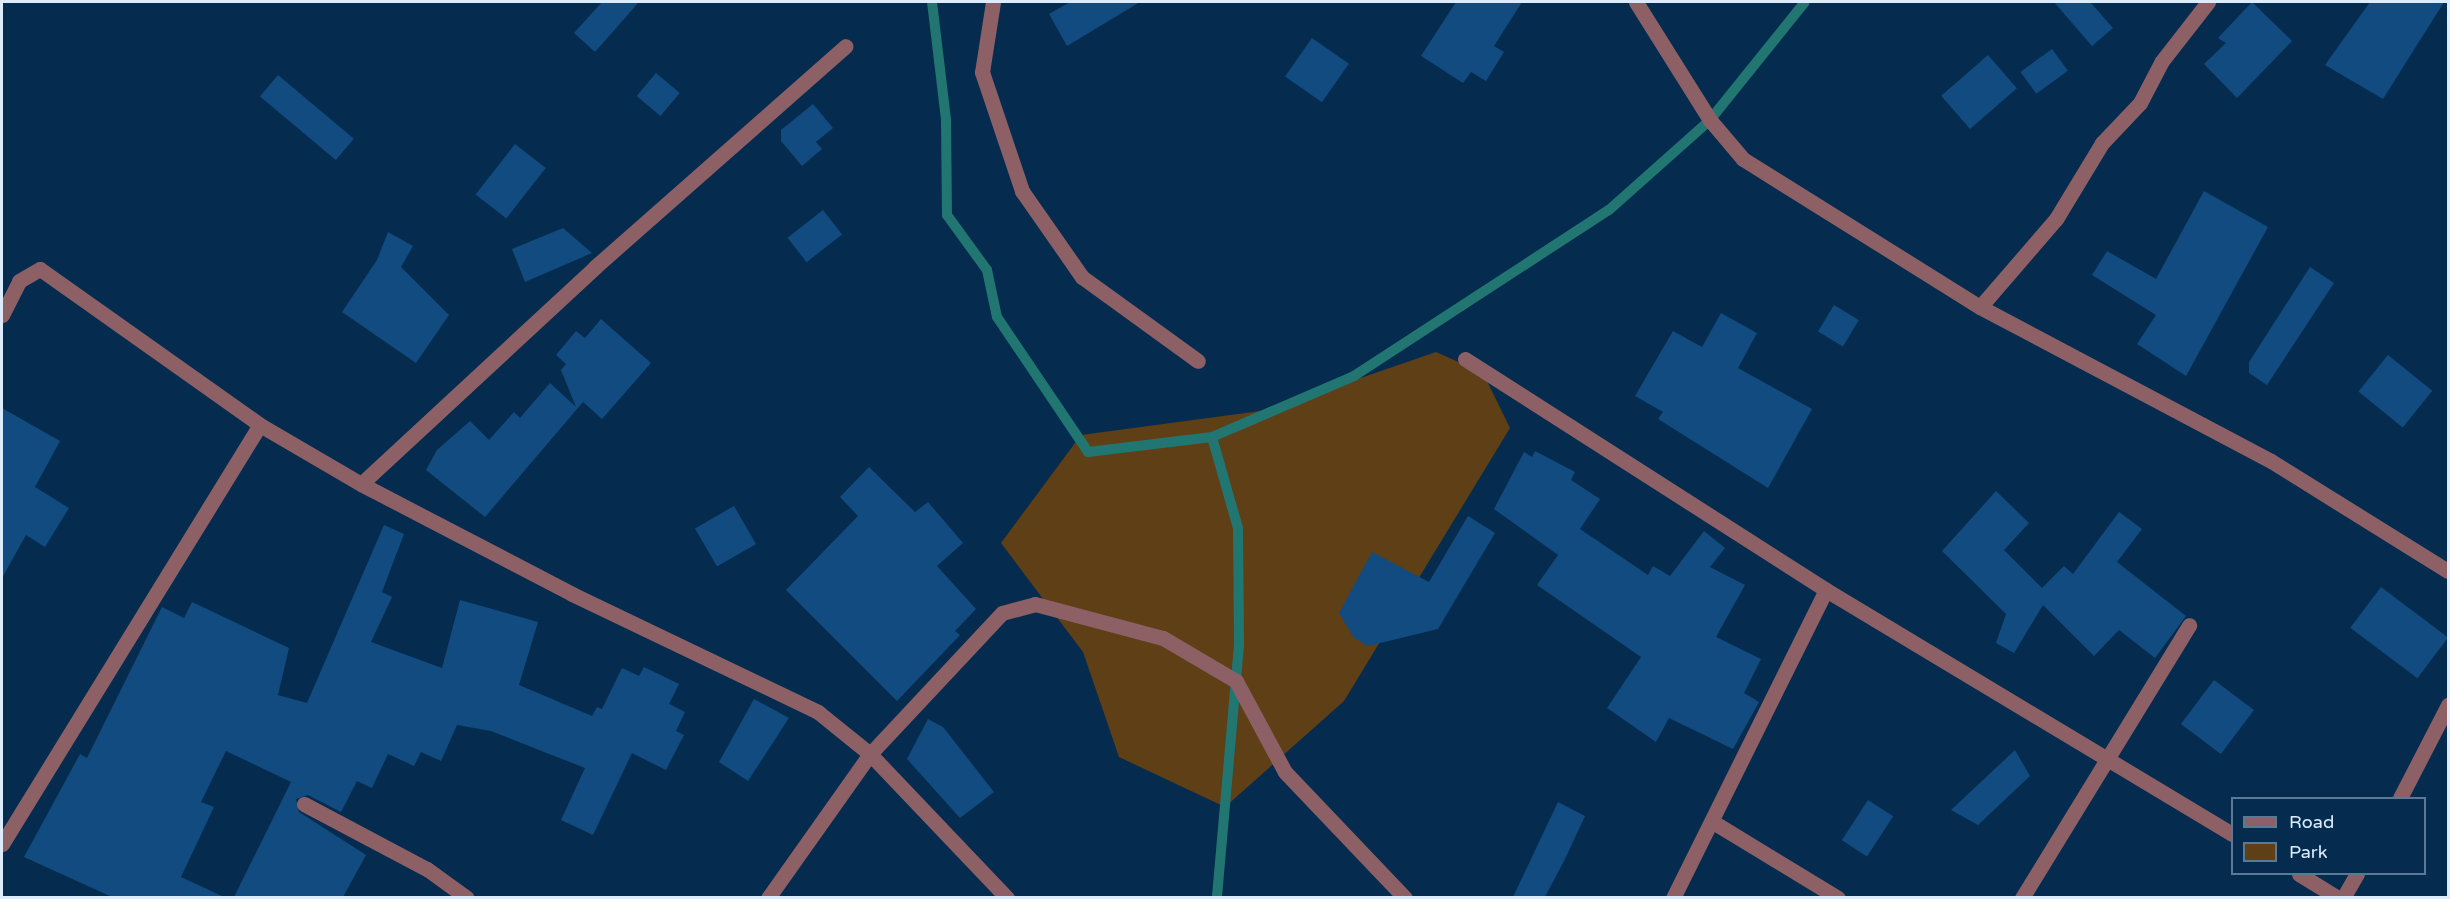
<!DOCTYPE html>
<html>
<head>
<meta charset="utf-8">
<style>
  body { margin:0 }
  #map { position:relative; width:2450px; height:899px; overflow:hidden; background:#052c4f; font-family:"Varela Round",sans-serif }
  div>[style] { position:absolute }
  .green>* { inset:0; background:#5e3f16 }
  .stream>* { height:10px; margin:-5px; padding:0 5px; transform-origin:5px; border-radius:5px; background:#227672 }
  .building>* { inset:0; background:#114b7f; transform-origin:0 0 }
  .minor>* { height:15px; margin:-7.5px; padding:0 7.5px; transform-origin:7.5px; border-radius:7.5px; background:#8d6066 }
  span { translate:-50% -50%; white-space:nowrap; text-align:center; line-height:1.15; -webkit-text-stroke:6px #052c4f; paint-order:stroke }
  .frame { position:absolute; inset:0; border:3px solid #ddecfd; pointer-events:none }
  .legend { position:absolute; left:2231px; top:797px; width:195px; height:78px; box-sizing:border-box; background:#052c4f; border:2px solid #5b7995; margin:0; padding:8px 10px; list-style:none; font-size:18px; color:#ddecfd }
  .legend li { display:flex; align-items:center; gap:12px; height:30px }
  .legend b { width:30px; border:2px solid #5b7995 }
</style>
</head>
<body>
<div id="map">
  <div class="green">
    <div style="clip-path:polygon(1436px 352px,1483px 373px,1510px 428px,1344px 701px,1225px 807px,1119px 757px,1083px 652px,1001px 543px,1081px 435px,1268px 410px)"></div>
  </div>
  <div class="stream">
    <div style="left:932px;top:2px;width:119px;rotate:83.2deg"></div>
    <div style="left:946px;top:120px;width:95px;rotate:89.4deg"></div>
    <div style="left:947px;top:215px;width:68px;rotate:54deg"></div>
    <div style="left:987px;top:270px;width:48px;rotate:78deg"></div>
    <div style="left:997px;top:317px;width:163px;rotate:56deg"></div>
    <div style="left:1088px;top:452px;width:125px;rotate:-6.9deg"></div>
    <div style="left:1212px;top:437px;width:155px;rotate:-23.2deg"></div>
    <div style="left:1354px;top:376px;width:304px;rotate:-33.1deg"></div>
    <div style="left:1609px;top:210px;width:135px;rotate:-41.7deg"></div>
    <div style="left:1710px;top:120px;width:151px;rotate:-51.2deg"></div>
    <div style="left:1212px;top:437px;width:95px;rotate:74.1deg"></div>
    <div style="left:1238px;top:528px;width:117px;rotate:89.5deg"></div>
    <div style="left:1239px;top:645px;width:254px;rotate:95deg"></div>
  </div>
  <div class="building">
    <div style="clip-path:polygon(602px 2px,639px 2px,595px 52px,574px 33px)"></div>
    <div style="clip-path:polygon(1070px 2px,1140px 2px,1067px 46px,1049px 14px)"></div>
    <div style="clip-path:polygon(1456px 2px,1522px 2px,1494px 46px,1504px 52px,1486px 81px,1471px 72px,1463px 83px,1421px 56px)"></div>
    <div style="clip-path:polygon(2054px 2px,2090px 2px,2113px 28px,2092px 46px)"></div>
    <div style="clip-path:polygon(2252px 2px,2292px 41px,2237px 98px,2204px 64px,2226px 43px,2218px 38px)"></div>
    <div style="clip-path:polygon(2370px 2px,2444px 2px,2383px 99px,2325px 65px)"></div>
    <div style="left:1312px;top:38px;width:45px;height:47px;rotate:35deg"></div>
    <div style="left:2052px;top:49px;width:27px;height:39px;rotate:54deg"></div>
    <div style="left:1988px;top:55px;width:44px;height:62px;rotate:49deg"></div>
    <div style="left:656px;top:73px;width:31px;height:30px;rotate:40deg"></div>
    <div style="left:278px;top:75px;width:99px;height:28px;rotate:40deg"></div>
    <div style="clip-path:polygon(813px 104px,833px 128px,816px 142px,822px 149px,802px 166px,781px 141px,781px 130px)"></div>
    <div style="left:515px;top:144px;width:39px;height:64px;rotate:38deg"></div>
    <div style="clip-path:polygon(2204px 191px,2268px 227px,2186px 376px,2137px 344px,2156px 315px,2092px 275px,2107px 251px,2156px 279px)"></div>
    <div style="left:823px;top:210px;width:31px;height:45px;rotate:52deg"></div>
    <div style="clip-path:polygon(563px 228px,592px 253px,525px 282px,512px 249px)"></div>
    <div style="clip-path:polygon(388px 232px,413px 246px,401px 267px,449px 315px,416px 363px,342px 312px,377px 260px)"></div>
    <div style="clip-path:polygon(2310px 267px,2334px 283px,2267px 385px,2249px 373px,2249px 362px)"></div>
    <div style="left:1834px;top:305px;width:29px;height:31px;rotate:31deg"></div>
    <div style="clip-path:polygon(1721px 313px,1757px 333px,1738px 368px,1812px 409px,1768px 488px,1658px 419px,1663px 412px,1635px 396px,1673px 331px,1702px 347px)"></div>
    <div style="clip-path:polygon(601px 319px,651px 363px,602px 419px,583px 402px,485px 517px,426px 470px,437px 450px,470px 421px,489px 440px,514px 412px,520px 418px,550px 383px,576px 407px,561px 370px,566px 364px,556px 355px,576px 331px,585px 338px)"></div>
    <div style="left:2388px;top:355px;width:57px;height:47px;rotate:39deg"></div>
    <div style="clip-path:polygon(2px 408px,60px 441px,35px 487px,69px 508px,45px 547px,26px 535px,2px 578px)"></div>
    <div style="clip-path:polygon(1535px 451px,1575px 472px,1571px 480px,1600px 499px,1580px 529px,1648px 575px,1653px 566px,1670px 576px,1704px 531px,1725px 548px,1710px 567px,1745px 585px,1716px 637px,1761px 659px,1744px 693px,1759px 702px,1733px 749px,1669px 718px,1656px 742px,1607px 708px,1641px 657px,1537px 585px,1558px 555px,1494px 509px,1524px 452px,1532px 457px)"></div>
    <div style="clip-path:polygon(869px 467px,915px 512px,928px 502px,963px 543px,937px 566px,976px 609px,955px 631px,960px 635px,897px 701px,786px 590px,858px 516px,840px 497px)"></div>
    <div style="clip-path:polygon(1996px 491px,2029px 523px,2004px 550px,2042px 588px,2064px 566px,2073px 574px,2119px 512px,2142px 529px,2117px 562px,2186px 616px,2155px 658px,2119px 630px,2094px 656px,2043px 605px,2014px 653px,1996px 643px,2006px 614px,1942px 551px)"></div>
    <div style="left:734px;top:506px;width:44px;height:45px;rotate:60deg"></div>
    <div style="clip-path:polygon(1468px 516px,1495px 533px,1438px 629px,1368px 646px,1354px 638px,1339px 613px,1372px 552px,1429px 582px)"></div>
    <div style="clip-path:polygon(384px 525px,404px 534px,382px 592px,392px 597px,371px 642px,442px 668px,460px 600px,538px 622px,519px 685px,592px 716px,597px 707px,602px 709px,622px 668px,639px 676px,644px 667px,679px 684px,669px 704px,685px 712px,676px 731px,684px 735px,666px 770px,632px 753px,593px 835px,561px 820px,585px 768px,491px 731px,457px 725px,441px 761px,421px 752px,414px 766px,388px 754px,372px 788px,357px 781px,341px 812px,308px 795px,296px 799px,299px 812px,366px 855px,343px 897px,234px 897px,291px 782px,226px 751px,201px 802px,214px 807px,181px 877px,224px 897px,112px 897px,24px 857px,80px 754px,87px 758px,162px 607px,184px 618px,192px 602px,289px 648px,278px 695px,307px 703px)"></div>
    <div style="left:2381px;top:587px;width:84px;height:51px;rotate:37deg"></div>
    <div style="left:2214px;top:680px;width:50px;height:55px;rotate:37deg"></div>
    <div style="clip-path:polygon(754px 699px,789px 718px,748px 781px,719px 762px)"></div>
    <div style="clip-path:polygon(928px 719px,943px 727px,994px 792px,960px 818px,907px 759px)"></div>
    <div style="clip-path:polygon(2015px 750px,2030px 776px,1978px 825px,1951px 810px)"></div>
    <div style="left:1868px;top:800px;width:30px;height:48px;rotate:33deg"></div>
    <div style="clip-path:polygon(1558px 802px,1585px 816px,1565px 859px,1545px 897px,1513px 897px)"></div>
  </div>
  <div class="minor">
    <div style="left:993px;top:2px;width:71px;rotate:98.9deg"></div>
    <div style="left:982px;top:72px;width:126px;rotate:71.4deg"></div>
    <div style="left:1022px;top:191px;width:105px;rotate:55.1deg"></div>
    <div style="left:1082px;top:277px;width:143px;rotate:35.9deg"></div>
    <div style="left:1636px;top:2px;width:139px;rotate:57.9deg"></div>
    <div style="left:1710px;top:120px;width:51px;rotate:49.8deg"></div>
    <div style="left:1743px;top:159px;width:279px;rotate:32deg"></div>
    <div style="left:1980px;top:307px;width:329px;rotate:27.9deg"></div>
    <div style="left:2271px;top:461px;width:208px;rotate:31.9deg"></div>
    <div style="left:1980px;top:307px;width:116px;rotate:-49.2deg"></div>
    <div style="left:2056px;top:219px;width:89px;rotate:-58.8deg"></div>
    <div style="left:2102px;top:143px;width:55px;rotate:-46.5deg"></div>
    <div style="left:2140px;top:103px;width:47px;rotate:-62.4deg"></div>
    <div style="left:2162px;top:61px;width:75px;rotate:-52.1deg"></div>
    <div style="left:2px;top:315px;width:38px;rotate:-63deg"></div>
    <div style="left:19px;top:281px;width:24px;rotate:-30deg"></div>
    <div style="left:40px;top:269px;width:270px;rotate:35.3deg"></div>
    <div style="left:260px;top:425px;width:117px;rotate:30.3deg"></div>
    <div style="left:361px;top:484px;width:238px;rotate:27.5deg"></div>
    <div style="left:572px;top:594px;width:273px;rotate:25.6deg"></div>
    <div style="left:818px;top:712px;width:67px;rotate:38.9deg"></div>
    <div style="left:870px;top:754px;width:199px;rotate:46.4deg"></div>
    <div style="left:1465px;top:359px;width:429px;rotate:32.6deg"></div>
    <div style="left:1826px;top:590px;width:474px;rotate:31deg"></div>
    <div style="left:361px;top:484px;width:319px;rotate:-42.8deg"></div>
    <div style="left:595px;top:267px;width:334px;rotate:-41.4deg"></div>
    <div style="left:2400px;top:798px;width:105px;rotate:-62.7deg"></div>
    <div style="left:304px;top:804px;width:139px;rotate:27.9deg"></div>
    <div style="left:427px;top:869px;width:49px;rotate:35.9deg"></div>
    <div style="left:1713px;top:822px;width:146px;rotate:31.3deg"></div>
    <div style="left:2px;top:844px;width:492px;rotate:-58.4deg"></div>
    <div style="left:2299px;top:874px;width:46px;rotate:31.6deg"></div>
    <div style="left:768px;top:898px;width:176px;rotate:-54.7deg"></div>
    <div style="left:870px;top:754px;width:193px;rotate:-46.9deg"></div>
    <div style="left:1002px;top:613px;width:34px;rotate:-15deg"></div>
    <div style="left:1035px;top:604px;width:132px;rotate:14.9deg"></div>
    <div style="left:1163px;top:638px;width:85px;rotate:30.5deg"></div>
    <div style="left:1236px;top:681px;width:103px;rotate:61.7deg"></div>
    <div style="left:1285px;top:772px;width:174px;rotate:46.4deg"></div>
    <div style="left:1673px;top:898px;width:344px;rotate:-63.6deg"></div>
    <div style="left:2022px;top:898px;width:320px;rotate:-58.5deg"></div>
    <div style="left:2343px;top:898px;width:28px;rotate:-60deg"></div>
  </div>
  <div class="frame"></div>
  <ul class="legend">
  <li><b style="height:8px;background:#8d6066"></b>Road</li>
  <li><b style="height:16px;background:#5e3f16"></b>Park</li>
  </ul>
</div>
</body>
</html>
